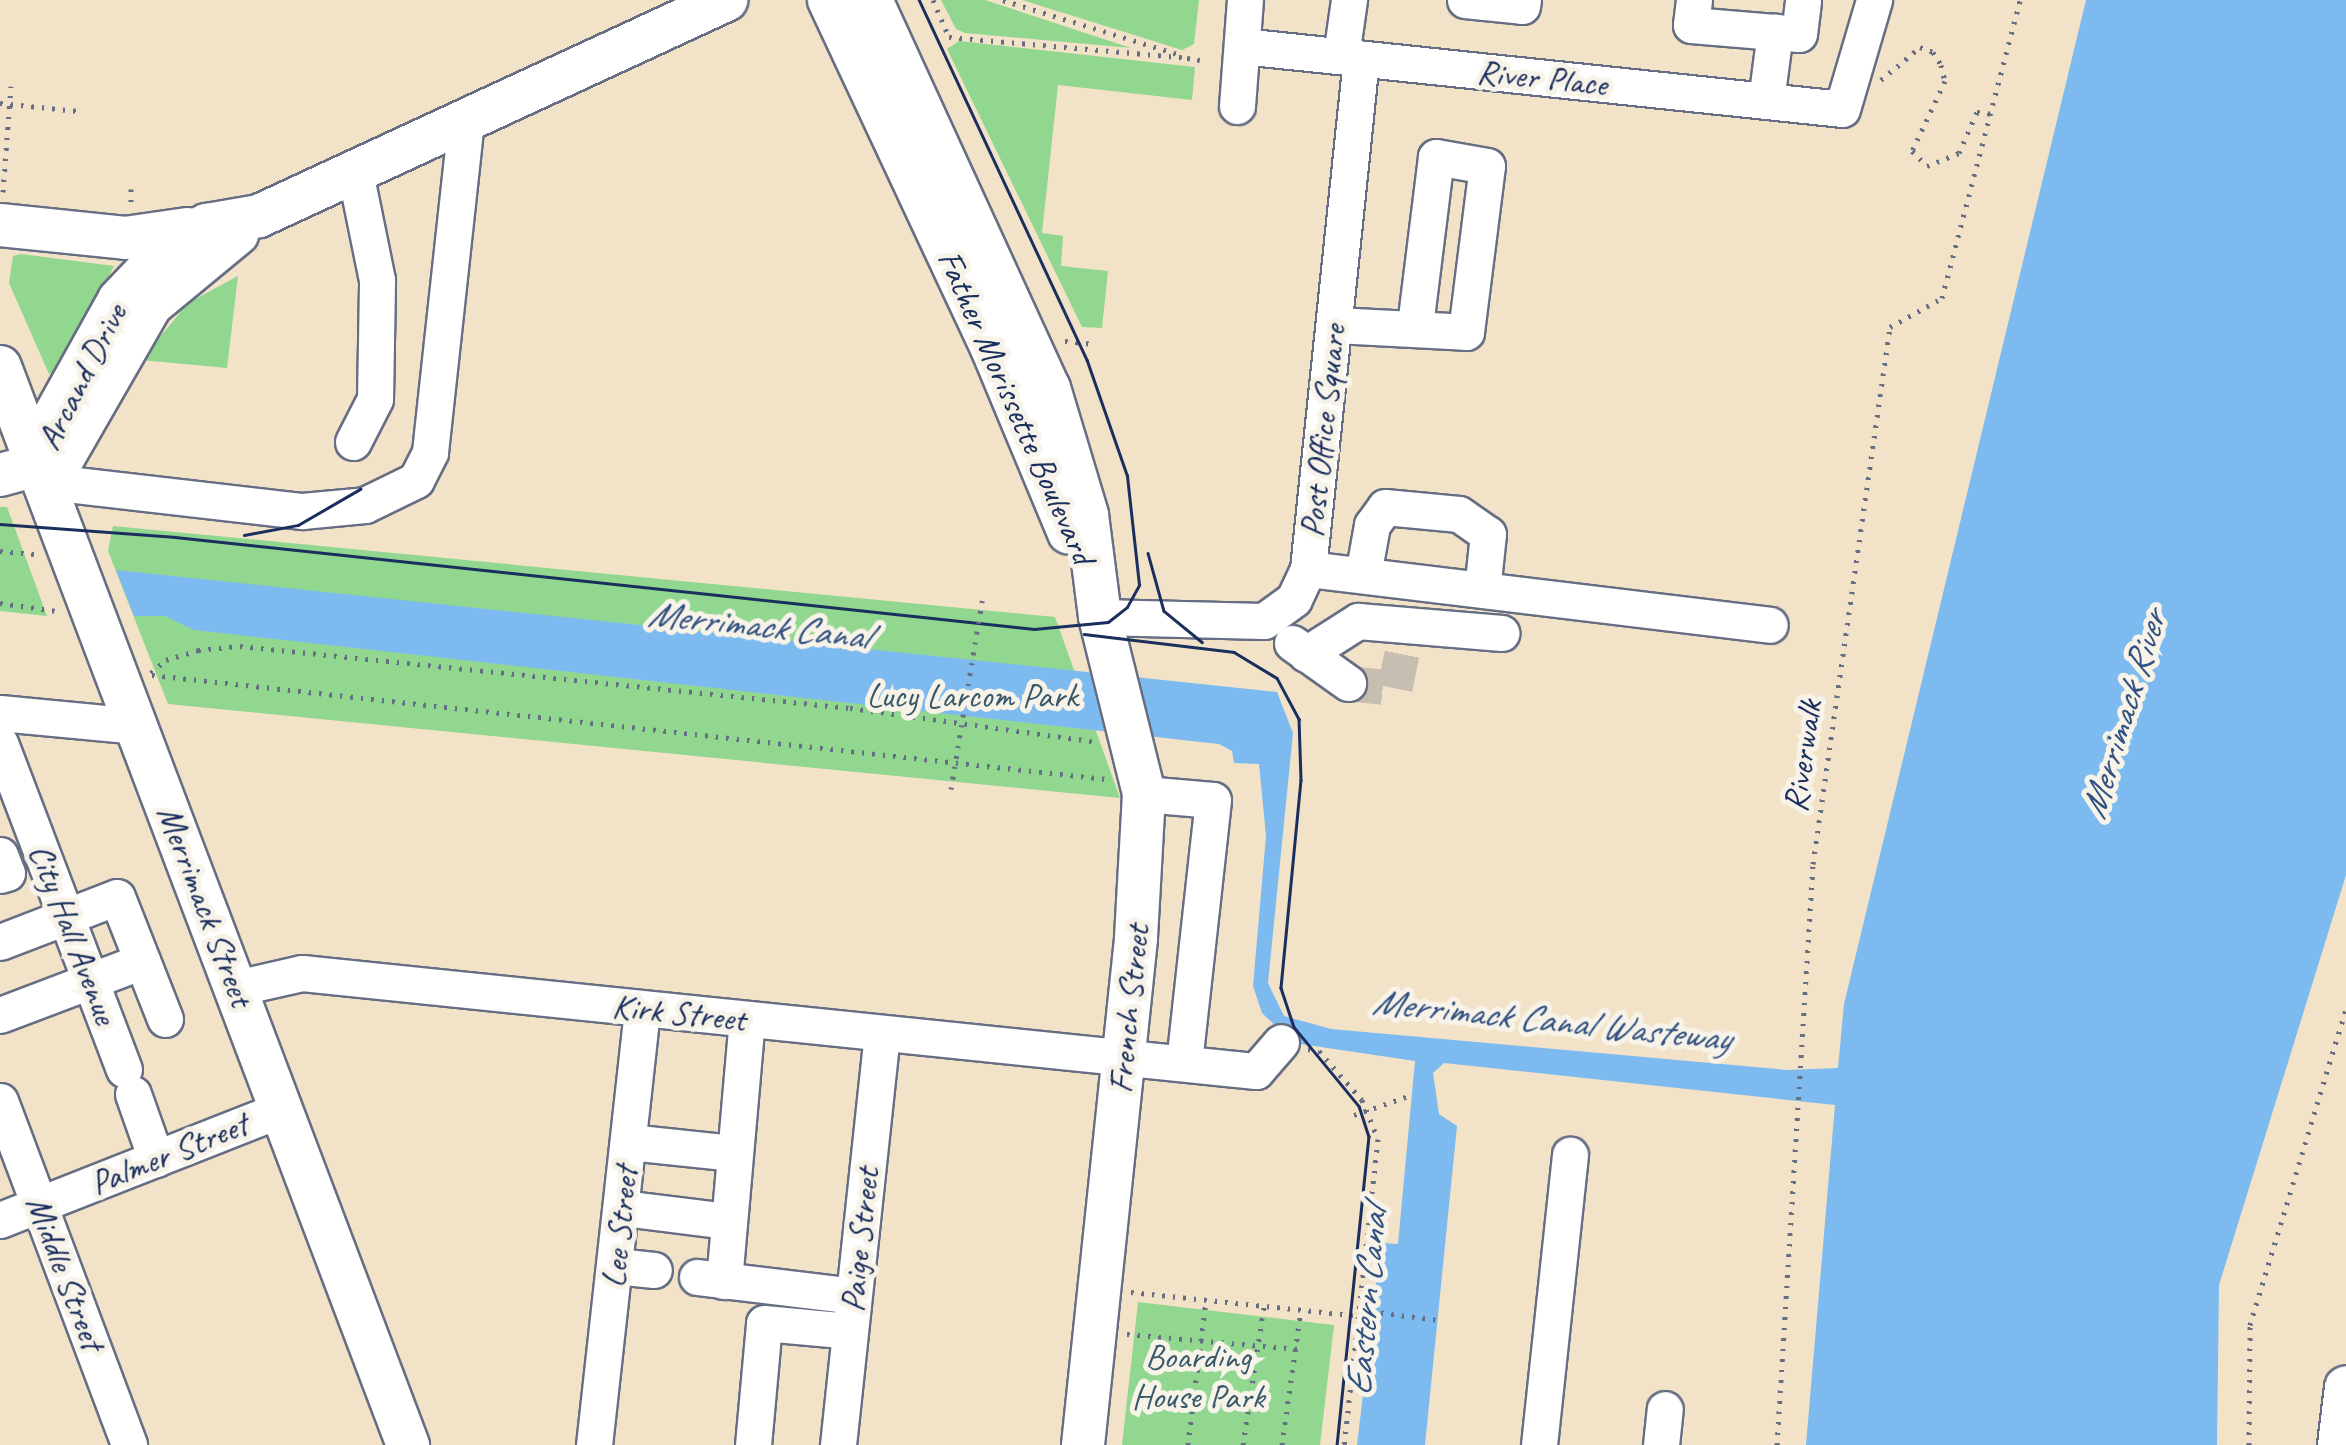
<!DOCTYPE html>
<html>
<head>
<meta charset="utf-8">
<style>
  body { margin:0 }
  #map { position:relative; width:2346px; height:1445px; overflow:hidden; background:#f2e2c7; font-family:Caveat,sans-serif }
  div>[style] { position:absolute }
  .green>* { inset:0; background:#92d78f }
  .water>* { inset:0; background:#7cbaef }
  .minor-tunnel>* { height:35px; margin-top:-17.5px; transform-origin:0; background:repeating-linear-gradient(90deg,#c7beb2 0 35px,transparent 0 53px) }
  .path>* { height:5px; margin-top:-2.5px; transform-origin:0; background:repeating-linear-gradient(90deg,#666e83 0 2.5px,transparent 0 10.5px) }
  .roads { filter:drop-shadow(2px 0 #666e83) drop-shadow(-2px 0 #666e83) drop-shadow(0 2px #666e83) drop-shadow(0 -2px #666e83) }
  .minor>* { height:35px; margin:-17.5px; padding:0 17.5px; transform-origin:17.5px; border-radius:17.5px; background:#fff }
  .major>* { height:42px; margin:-21px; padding:0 21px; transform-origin:21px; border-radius:21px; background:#fff }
  .tram>* { height:2.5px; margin:-1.25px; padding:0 1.25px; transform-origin:1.25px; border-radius:1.25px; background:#1b2f5e }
  .path-bridge>* { height:5px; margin-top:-2.5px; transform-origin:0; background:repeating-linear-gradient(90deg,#666e83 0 2.5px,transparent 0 10.5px) }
  span { translate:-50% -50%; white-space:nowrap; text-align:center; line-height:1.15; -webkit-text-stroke:10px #f7f3e8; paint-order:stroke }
  .street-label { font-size:35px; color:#1b2f5e }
  .park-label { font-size:35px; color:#39596a }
  .water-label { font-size:38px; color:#335282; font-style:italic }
</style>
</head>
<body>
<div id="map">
  <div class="green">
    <div style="clip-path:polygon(941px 0,985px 0,1131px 48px,965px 33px,956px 29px)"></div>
    <div style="clip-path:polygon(1022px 0,1199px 0,1194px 44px,1182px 50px)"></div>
    <div style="clip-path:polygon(959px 41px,1195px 67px,1192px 100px,1058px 85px,1042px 233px,1063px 236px,1061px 266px,1108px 271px,1102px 328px,1082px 327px,947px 49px)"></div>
    <div style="clip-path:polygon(21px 254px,114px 266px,60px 370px,49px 374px,9px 283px,13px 256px)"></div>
    <div style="clip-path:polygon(238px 276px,227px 368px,141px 360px,188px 303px)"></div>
    <div style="clip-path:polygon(0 507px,7px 507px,47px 616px,0 611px)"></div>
    <div style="clip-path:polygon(113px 526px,1055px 617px,1120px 798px,168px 704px,108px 551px)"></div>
    <div style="clip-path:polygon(1138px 1302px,1334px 1325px,1320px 1445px,1122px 1445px)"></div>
  </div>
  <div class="water">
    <div style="clip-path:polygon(2086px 0,2346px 0,2346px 875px,2219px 1285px,2217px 1445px,1806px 1445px,1835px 1105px,1444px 1063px,1433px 1073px,1439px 1114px,1457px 1126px,1425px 1445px,1357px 1445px,1381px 1243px,1398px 1244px,1415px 1061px,1294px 1043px,1262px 1013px,1253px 986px,1266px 836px,1259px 764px,1234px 763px,1232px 751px,1219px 744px,194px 630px,165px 616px,134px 616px,116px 570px,1277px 692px,1293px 733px,1268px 983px,1284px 1016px,1331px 1029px,1787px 1070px,1838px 1068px,1844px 1004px)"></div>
  </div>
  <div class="minor-tunnel">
    <div style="left:1348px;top:683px;width:47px;rotate:6.1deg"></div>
    <div style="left:1395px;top:688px;width:51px;rotate:-78.7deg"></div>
  </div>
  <div class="path">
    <div style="left:933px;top:0;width:40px;rotate:66.6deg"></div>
    <div style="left:949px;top:37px;width:242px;rotate:5deg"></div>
    <div style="left:1003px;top:0;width:182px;rotate:17.2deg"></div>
    <div style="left:1187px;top:58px;width:13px;rotate:9deg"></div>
    <div style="left:1881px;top:80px;width:51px;rotate:-40.2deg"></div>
    <div style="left:1920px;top:47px;width:14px;rotate:21deg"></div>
    <div style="left:1933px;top:52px;width:15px;rotate:58deg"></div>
    <div style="left:1941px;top:65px;width:16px;rotate:76deg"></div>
    <div style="left:1945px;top:81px;width:77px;rotate:115.2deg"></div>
    <div style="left:1912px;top:151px;width:21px;rotate:45deg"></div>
    <div style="left:1927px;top:166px;width:35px;rotate:-22deg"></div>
    <div style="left:1959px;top:153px;width:45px;rotate:-66.3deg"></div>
    <div style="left:1977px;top:112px;width:17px;rotate:7deg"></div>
    <div style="left:0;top:103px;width:78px;rotate:5.9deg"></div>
    <div style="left:131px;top:189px;width:17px;rotate:90deg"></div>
    <div style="left:3px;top:192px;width:106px;rotate:-85.7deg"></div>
    <div style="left:1065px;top:341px;width:31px;rotate:6deg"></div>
    <div style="left:0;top:551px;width:34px;rotate:5deg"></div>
    <div style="left:0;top:603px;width:57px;rotate:8.1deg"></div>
    <div style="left:151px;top:673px;width:20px;rotate:-41deg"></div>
    <div style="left:166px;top:660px;width:34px;rotate:-17deg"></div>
    <div style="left:198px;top:650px;width:42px;rotate:-5.4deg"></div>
    <div style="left:240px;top:646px;width:613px;rotate:5.8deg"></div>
    <div style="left:850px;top:708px;width:250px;rotate:7.8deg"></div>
    <div style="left:152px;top:675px;width:960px;rotate:6.22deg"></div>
    <div style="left:1308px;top:1049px;width:11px;rotate:10deg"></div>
    <div style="left:1319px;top:1051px;width:65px;rotate:48.7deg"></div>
    <div style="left:1362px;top:1100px;width:42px;rotate:67.7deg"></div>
    <div style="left:1378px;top:1139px;width:308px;rotate:96.3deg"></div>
    <div style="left:1131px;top:1292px;width:230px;rotate:6deg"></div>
    <div style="left:1360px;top:1310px;width:79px;rotate:7.3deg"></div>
    <div style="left:1127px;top:1334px;width:172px;rotate:5deg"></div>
    <div style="left:1188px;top:1445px;width:146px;rotate:-82.9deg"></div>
    <div style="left:1243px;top:1445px;width:141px;rotate:-81.4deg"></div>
    <div style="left:1282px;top:1445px;width:136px;rotate:-82deg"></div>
    <div style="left:1777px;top:1445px;width:582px;rotate:-86.45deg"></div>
    <div style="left:1813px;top:864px;width:542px;rotate:-81.84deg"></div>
    <div style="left:1890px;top:327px;width:60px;rotate:-29.1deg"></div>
    <div style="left:1942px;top:298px;width:308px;rotate:-75.3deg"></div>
    <div style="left:2249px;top:1445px;width:120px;rotate:-89.5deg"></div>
    <div style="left:2250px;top:1325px;width:329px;rotate:-73.1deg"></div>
  </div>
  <div class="roads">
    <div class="minor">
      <div style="left:1465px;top:0;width:57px;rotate:6deg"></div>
      <div style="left:1522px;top:6px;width:6px;rotate:-81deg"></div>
      <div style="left:1694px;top:0;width:25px;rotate:97deg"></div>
      <div style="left:1691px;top:25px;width:108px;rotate:4.8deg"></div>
      <div style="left:1799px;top:34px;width:34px;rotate:-83deg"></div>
      <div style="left:1242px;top:46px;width:603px;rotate:5.99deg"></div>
      <div style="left:1842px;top:109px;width:114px;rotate:-73.6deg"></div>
      <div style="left:1341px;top:56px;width:57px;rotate:-81.9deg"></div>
      <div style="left:1766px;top:101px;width:70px;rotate:-82.6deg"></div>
      <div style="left:1237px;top:106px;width:106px;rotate:-85.7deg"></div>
      <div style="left:1334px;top:325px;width:132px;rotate:3deg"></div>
      <div style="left:1466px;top:332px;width:167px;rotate:-82.8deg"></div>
      <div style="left:1487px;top:166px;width:52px;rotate:-170deg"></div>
      <div style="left:1436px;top:157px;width:170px;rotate:97.1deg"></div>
      <div style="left:353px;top:442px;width:48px;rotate:-62.9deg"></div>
      <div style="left:375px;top:399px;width:119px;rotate:-89deg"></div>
      <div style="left:377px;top:280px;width:110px;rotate:-101.5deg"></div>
      <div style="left:37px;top:465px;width:36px;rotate:32deg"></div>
      <div style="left:67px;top:484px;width:237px;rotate:6.6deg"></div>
      <div style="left:302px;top:511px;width:63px;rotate:-5.4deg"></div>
      <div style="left:365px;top:505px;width:57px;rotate:-26.1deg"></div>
      <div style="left:416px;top:480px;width:31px;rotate:-63deg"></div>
      <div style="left:430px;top:452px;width:335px;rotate:-83.8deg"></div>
      <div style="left:1308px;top:569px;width:465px;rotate:6.9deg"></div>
      <div style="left:1363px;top:575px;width:51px;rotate:-79.8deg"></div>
      <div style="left:1372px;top:525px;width:22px;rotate:-54deg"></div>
      <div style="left:1385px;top:507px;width:74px;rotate:5.4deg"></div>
      <div style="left:1459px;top:514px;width:35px;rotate:35deg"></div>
      <div style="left:1488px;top:534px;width:56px;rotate:96.1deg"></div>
      <div style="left:1100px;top:617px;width:164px;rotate:1.4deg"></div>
      <div style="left:1264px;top:621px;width:37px;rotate:-36deg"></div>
      <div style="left:1294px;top:599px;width:33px;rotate:-65deg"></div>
      <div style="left:1308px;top:569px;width:513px;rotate:-84.07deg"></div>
      <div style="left:1292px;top:643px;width:69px;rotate:35.5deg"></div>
      <div style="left:1306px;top:654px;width:62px;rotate:-32.4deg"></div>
      <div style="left:1358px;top:621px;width:144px;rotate:4.8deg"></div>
      <div style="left:0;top:713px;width:139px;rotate:5.4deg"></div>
      <div style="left:0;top:743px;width:349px;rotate:69.2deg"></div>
      <div style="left:1144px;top:794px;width:69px;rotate:5deg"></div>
      <div style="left:1213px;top:800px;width:263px;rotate:96.3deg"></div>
      <div style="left:0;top:855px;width:19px;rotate:69deg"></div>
      <div style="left:7px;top:873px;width:7px;rotate:164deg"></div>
      <div style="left:0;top:942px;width:125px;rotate:-21deg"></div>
      <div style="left:117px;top:897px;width:131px;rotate:68.5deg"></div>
      <div style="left:236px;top:988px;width:68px;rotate:-12.8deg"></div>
      <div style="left:302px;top:973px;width:959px;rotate:5.87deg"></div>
      <div style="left:1256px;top:1071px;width:38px;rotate:-49deg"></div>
      <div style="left:0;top:1015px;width:152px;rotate:-20.8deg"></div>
      <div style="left:133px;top:1094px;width:69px;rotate:70.5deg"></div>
      <div style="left:0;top:1101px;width:367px;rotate:69.4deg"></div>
      <div style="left:629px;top:1142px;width:106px;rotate:6deg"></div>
      <div style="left:623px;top:1208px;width:106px;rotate:7.1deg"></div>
      <div style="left:0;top:1220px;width:303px;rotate:-21.5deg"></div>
      <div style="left:616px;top:1266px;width:38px;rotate:6deg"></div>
      <div style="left:697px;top:1277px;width:157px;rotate:6.9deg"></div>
      <div style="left:724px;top:1281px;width:262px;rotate:-85deg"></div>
      <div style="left:594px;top:1445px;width:439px;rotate:-83.7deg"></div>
      <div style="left:753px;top:1445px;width:122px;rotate:-84.8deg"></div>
      <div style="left:764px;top:1323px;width:86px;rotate:5.3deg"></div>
      <div style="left:838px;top:1445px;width:412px;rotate:-83.9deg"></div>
      <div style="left:1539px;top:1445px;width:292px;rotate:-83.9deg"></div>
      <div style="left:1661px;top:1445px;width:36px;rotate:-84deg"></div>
    </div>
    <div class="major">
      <div style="left:829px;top:0;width:384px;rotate:64.9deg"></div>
      <div style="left:992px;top:348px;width:200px;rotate:67.4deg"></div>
      <div style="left:871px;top:0;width:427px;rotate:65.4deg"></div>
      <div style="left:1049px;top:388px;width:133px;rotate:73.3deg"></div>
      <div style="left:1087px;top:515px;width:103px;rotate:82.7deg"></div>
      <div style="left:1100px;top:617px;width:182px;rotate:76deg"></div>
      <div style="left:1144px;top:794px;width:145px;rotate:93.2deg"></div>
      <div style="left:1136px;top:939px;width:509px;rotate:95.98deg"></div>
      <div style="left:0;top:225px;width:126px;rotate:5.9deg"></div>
      <div style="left:125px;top:238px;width:63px;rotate:-8.3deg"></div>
      <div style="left:0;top:367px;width:1153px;rotate:69.27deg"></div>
      <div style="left:37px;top:465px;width:33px;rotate:-76deg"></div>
      <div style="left:45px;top:433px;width:152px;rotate:-60.9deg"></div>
      <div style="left:119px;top:300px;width:81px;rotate:-46.5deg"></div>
      <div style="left:175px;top:241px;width:36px;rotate:-27deg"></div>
      <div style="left:207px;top:225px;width:53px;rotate:-9.8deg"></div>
      <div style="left:259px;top:216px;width:515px;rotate:-24.82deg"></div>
      <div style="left:0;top:475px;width:65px;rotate:-15.1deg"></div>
      <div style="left:63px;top:458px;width:177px;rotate:-60.1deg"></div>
      <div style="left:151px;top:305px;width:112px;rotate:-39.5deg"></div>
      <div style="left:2339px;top:1445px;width:58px;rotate:-83.1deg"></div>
    </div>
  </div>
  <div class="tram">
    <div style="left:0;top:524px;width:175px;rotate:4.2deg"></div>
    <div style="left:175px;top:537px;width:864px;rotate:6.11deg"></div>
    <div style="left:1034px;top:629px;width:74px;rotate:-5.4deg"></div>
    <div style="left:1108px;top:622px;width:24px;rotate:-38deg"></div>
    <div style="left:1127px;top:607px;width:25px;rotate:-61deg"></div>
    <div style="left:1139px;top:585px;width:110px;rotate:-96.3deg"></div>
    <div style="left:1127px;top:476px;width:122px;rotate:-109.2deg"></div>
    <div style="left:1087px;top:361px;width:398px;rotate:-115deg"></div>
    <div style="left:244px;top:535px;width:55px;rotate:-10.5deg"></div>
    <div style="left:298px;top:525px;width:72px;rotate:-30.1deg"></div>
    <div style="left:1148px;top:553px;width:60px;rotate:74.6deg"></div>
    <div style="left:1164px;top:611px;width:49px;rotate:39.2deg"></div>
    <div style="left:1084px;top:634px;width:151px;rotate:6.8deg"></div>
    <div style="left:1234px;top:652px;width:50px;rotate:31.2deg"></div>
    <div style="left:1277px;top:678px;width:47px;rotate:61.8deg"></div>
    <div style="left:1299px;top:719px;width:61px;rotate:88.1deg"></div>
    <div style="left:1301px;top:780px;width:209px;rotate:95.5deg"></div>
    <div style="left:1281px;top:988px;width:41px;rotate:71.6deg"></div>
    <div style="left:1294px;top:1027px;width:102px;rotate:50.6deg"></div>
    <div style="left:1359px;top:1106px;width:32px;rotate:72deg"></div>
    <div style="left:1369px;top:1136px;width:311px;rotate:95.9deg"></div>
  </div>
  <div class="path-bridge">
    <div style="left:951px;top:789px;width:196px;rotate:-80.6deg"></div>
    <div style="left:1354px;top:1115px;width:60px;rotate:-19.3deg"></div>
  </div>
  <div class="street-label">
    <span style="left:1542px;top:78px;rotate:6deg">River Place</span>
    <span style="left:82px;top:377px;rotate:-63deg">Arcand Drive</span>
    <span style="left:1016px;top:407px;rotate:66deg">Father Morissette Boulevard</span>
    <span style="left:1323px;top:431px;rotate:-84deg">Post Office Square</span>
    <span style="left:1803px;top:756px;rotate:-82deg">Riverwalk</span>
    <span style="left:205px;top:906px;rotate:69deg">Merrimack Street</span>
    <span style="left:73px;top:934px;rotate:69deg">City Hall Avenue</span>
    <span style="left:1129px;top:1009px;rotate:-84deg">French Street</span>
    <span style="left:679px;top:1013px;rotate:6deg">Kirk Street</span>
    <span style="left:169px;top:1154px;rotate:-22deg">Palmer Street</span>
    <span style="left:620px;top:1227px;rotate:-84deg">Lee Street</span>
    <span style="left:860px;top:1240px;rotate:-84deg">Paige Street</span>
    <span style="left:65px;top:1273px;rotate:69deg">Middle Street</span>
  </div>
  <div class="park-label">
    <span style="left:972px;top:696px">Lucy Larcom Park</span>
    <span style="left:1198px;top:1377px">Boarding<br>House Park</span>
  </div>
  <div class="water-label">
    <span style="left:758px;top:625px;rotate:6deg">Merrimack Canal</span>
    <span style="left:2123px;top:715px;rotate:-73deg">Merrimack River</span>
    <span style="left:1551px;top:1020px;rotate:6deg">Merrimack Canal Wasteway</span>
    <span style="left:1366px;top:1302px;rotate:-85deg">Eastern Canal</span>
  </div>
</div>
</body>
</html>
